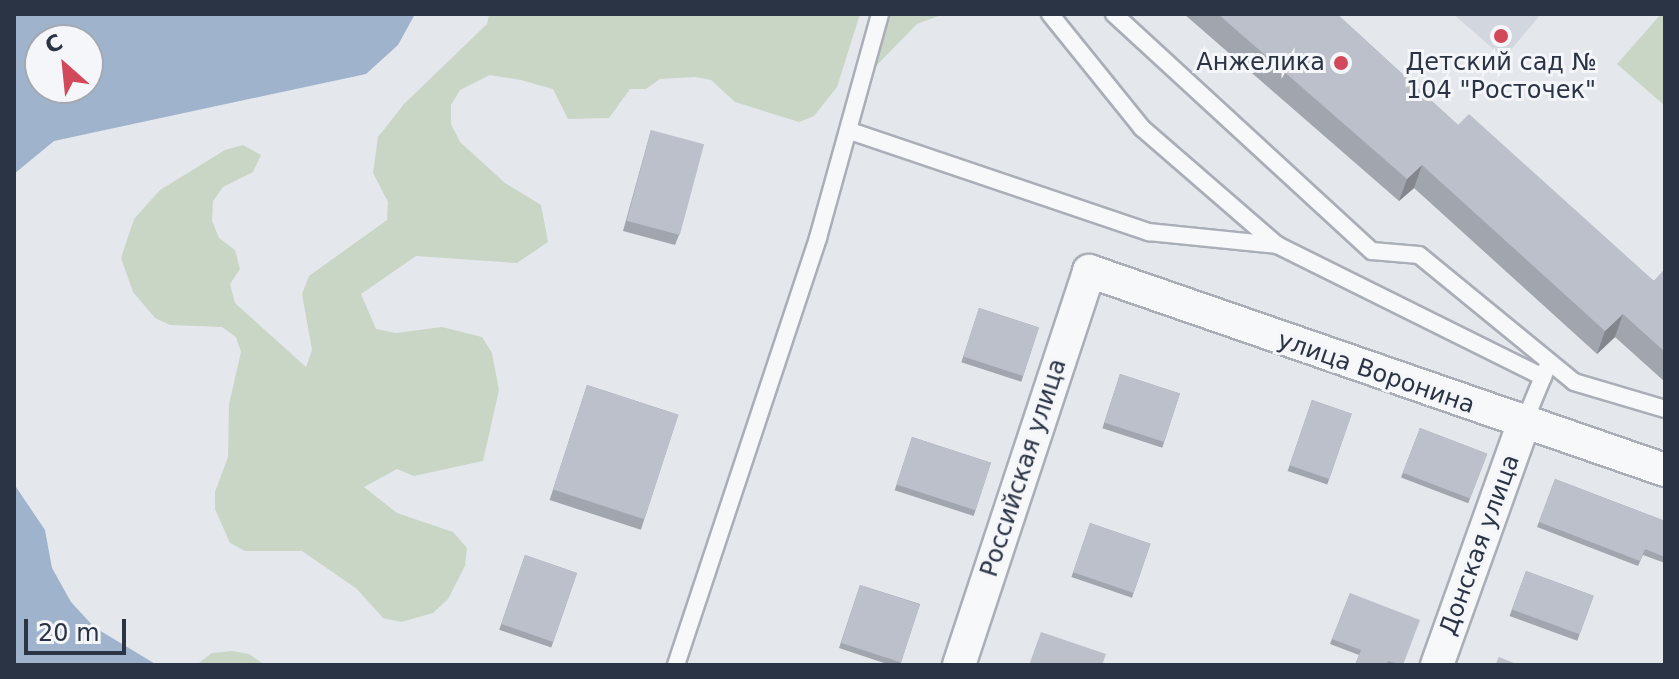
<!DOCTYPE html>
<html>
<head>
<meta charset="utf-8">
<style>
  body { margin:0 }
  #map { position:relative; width:1679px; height:679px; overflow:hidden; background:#e4e7ec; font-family:"DejaVu Sans",sans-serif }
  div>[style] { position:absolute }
  .built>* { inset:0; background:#d2d6de }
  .green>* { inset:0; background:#c9d6c5 }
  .water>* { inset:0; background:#9fb4cc }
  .roads { filter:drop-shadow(2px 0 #a9aeb7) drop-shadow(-2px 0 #a9aeb7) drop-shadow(0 2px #a9aeb7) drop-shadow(0 -2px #a9aeb7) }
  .lane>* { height:16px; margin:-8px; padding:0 8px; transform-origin:8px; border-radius:8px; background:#f7f8fa }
  .street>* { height:32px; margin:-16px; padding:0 16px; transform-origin:16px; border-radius:16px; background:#f7f8fa }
  .wall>* { inset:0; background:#a1a5ae; transform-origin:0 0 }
  .shaded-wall>* { inset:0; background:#83868d }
  .building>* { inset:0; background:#bbc0ca; transform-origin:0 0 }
  .dots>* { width:22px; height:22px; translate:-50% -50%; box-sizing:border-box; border:4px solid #f4f6f9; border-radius:50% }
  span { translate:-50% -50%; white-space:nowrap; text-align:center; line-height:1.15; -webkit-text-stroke:6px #f4f6f9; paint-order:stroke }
  .poi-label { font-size:24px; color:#2b3445 }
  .right { translate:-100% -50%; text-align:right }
  .street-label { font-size:24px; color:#2b3445 }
  .frame { position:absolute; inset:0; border:16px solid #2b3445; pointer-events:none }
  .north { position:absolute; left:24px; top:24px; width:80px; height:80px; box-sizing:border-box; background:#f4f6f9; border:2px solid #a4a8b1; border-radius:50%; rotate:333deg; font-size:22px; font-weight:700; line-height:32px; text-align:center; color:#2b3445 }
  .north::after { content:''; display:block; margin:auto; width:28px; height:36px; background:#d1495b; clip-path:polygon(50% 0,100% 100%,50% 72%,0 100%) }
  .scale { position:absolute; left:24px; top:619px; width:102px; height:36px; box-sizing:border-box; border:4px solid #2b3445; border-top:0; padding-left:10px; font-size:24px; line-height:28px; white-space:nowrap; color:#2b3445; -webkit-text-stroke:6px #f4f6f9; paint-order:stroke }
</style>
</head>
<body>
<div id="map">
  <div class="built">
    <div style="clip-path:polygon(1453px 14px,1541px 14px,1504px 58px)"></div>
  </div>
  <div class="green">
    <div style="clip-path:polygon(489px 14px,860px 14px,837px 87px,814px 116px,799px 122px,735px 102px,711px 80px,695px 77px,660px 79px,646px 89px,630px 89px,609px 118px,568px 119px,553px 89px,521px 80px,490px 75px,460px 90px,451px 105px,451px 124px,460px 142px,505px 183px,541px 205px,548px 242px,517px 263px,416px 256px,361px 294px,376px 329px,396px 333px,442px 327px,482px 337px,492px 353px,499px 390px,483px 461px,414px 476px,397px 469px,364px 487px,397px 513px,453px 532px,467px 548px,465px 566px,448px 599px,433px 613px,401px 622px,383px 618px,357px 589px,302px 551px,245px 551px,230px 543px,215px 509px,215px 492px,228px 457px,229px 404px,241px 352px,236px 337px,222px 327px,170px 325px,155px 318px,133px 292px,121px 258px,134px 219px,160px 190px,225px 150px,243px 145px,261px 155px,253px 172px,223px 187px,213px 201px,212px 221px,219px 238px,235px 250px,240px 269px,230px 284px,235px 303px,306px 367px,312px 350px,302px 294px,309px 276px,387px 220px,388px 202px,373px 173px,378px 137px,404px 104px,487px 24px)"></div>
    <div style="clip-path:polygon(887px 14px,944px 14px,917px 24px,875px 67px)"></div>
    <div style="clip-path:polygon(1661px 14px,1665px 14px,1665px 106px,1617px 64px)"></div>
    <div style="clip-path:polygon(232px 651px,249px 654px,265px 665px,196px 665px,212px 653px)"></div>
  </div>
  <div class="water">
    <div style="clip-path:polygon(evenodd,14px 14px,415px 14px,398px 45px,366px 74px,54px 141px,14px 174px,14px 14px,40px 40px,88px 40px,88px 88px,40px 88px,40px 40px)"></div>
    <div style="clip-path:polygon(14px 484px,45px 530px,52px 568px,71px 602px,94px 627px,157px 665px,14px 665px)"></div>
  </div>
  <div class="roads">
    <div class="lane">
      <div style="left:1050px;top:14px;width:146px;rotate:51.1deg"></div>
      <div style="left:1142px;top:128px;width:179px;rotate:40.9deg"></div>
      <div style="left:1277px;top:245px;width:297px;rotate:26.4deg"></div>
      <div style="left:1114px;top:14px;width:350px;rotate:42.6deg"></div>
      <div style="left:1372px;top:251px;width:47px;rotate:4.9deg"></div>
      <div style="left:1419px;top:255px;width:200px;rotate:39.3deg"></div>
      <div style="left:1574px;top:382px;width:95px;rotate:16.5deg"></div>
      <div style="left:850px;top:131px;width:316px;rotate:18.7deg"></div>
      <div style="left:1149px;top:232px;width:129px;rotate:5.8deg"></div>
      <div style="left:1523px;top:425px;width:63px;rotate:-67.5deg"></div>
      <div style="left:676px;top:665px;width:450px;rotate:-71.6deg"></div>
      <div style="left:818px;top:238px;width:232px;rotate:-74.5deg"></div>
    </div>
    <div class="street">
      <div style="left:959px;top:665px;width:415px;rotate:-71.7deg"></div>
      <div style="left:1089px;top:271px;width:609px;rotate:19.06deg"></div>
      <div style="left:1437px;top:665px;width:255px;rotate:-70.3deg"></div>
    </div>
  </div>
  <div class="wall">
    <div style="clip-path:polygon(1184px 14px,1337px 14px,1458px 125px,1654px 281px,1665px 269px,1665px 382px,1615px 337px,1597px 354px,1414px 188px,1399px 201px)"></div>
    <div style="clip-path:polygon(651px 130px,679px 235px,675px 245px,623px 231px)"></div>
    <div style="left:979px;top:308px;width:63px;height:57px;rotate:18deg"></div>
    <div style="left:1120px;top:374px;width:63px;height:57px;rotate:18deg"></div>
    <div style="left:587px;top:385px;width:96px;height:121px;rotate:18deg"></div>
    <div style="left:1312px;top:400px;width:42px;height:75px;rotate:19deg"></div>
    <div style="left:1420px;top:428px;width:72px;height:53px;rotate:21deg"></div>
    <div style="left:912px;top:437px;width:83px;height:56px;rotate:18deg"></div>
    <div style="clip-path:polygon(1555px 479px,1665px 521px,1665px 563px,1643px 555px,1638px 566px,1537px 527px)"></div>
    <div style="left:1090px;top:523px;width:64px;height:57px;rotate:19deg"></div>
    <div style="left:525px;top:555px;width:55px;height:79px;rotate:19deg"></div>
    <div style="left:1526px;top:571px;width:72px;height:48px;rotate:20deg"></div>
    <div style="clip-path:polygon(860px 585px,920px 604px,900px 665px,890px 665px,839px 648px)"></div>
    <div style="clip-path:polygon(1350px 593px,1403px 665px,1355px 665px,1359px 655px,1330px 644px)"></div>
  </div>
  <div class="shaded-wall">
    <div style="clip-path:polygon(1422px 165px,1414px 188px,1399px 201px,1407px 179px)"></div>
    <div style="clip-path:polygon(1623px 314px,1615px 337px,1597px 354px,1605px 331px)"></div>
  </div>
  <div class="building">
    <div style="clip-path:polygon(1218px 14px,1337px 14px,1458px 125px,1469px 114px,1654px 281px,1665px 269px,1665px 352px,1623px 314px,1605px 331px,1422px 165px,1407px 179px)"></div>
    <div style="left:651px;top:130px;width:55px;height:94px;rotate:15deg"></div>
    <div style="left:979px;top:308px;width:63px;height:51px;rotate:18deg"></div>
    <div style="left:1120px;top:374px;width:63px;height:51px;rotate:18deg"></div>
    <div style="left:587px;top:385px;width:96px;height:110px;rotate:18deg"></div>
    <div style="left:1312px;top:400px;width:42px;height:69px;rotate:19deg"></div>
    <div style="left:1420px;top:428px;width:72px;height:48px;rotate:21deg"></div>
    <div style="left:912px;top:437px;width:83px;height:50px;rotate:18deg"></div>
    <div style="clip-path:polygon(1555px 479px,1665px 521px,1665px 557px,1645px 549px,1640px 561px,1539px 522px)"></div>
    <div style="left:1090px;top:523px;width:64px;height:52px;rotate:19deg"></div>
    <div style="left:525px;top:555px;width:55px;height:73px;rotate:19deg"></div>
    <div style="left:1526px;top:571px;width:72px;height:41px;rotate:20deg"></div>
    <div style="left:860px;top:585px;width:63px;height:61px;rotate:18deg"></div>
    <div style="clip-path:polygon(1350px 593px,1420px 620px,1403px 665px,1388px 661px,1386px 665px,1355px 665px,1361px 650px,1332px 639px)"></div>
    <div style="clip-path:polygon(1041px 632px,1106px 654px,1102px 665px,1029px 665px)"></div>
    <div style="clip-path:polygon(1499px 657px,1519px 665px,1495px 665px)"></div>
  </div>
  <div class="dots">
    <div style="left:1501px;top:36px;background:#d1495b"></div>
    <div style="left:1341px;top:63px;background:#d1495b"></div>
  </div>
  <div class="poi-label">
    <span class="right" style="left:1325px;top:63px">Анжелика</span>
    <span style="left:1501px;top:77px">Детский сад №<br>104 "Росточек"</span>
  </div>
  <div class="street-label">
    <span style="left:1376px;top:373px;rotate:19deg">улица Воронина</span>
    <span style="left:1024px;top:468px;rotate:-72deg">Российская улица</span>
    <span style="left:1480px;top:545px;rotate:-70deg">Донская улица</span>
  </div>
  <div class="frame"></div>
  <div class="north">С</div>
  <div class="scale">20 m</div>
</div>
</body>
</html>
